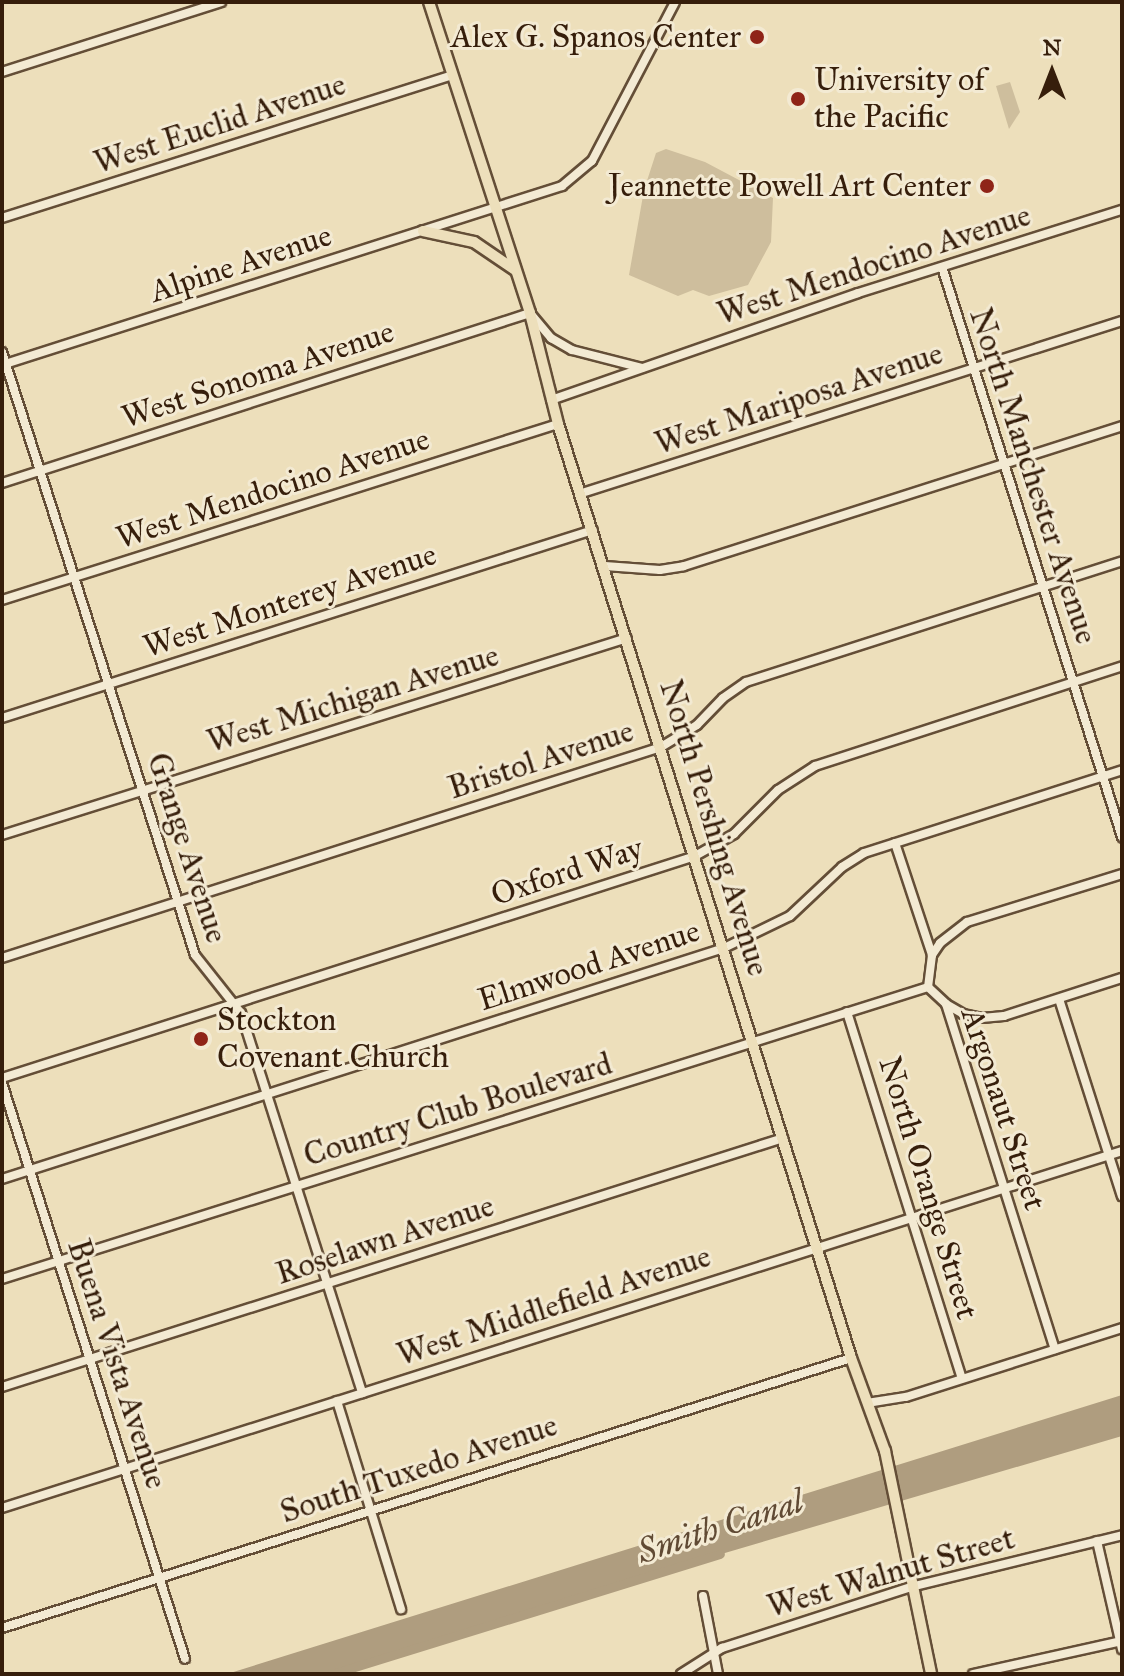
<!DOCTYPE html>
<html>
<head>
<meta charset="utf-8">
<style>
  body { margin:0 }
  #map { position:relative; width:1124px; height:1676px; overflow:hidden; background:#eddfbb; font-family:"IM FELL Great Primer",serif }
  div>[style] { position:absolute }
  .green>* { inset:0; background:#cebe9d }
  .water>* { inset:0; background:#af9d7f }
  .canal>* { height:9px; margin:-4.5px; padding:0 4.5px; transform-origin:4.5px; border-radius:4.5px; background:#af9d7f }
  .roads { filter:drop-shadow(2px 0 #644e37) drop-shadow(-2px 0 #644e37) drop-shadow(0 2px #644e37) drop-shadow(0 -2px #644e37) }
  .minor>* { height:8px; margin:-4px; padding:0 4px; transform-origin:4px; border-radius:4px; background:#f3ead3 }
  .major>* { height:10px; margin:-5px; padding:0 5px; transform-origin:5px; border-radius:5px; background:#eddfbb }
  .dots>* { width:22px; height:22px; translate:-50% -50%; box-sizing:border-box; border:4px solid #f3ead3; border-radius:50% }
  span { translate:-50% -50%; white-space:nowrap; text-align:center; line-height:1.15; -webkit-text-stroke:6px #f3ead3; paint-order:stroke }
  .poi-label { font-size:32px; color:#361e0b }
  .right { translate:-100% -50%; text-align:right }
  .left { translate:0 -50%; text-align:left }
  .street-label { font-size:32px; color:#361e0b }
  .water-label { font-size:34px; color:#604a34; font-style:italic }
  .frame { position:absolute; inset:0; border:4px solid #361e0b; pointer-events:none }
  .north { position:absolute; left:1012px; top:32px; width:80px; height:80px; -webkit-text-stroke:6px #f3ead3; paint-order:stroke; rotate:0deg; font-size:22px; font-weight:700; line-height:32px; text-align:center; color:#361e0b }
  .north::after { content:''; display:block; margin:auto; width:28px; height:36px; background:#361e0b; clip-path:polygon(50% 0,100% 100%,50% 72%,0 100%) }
</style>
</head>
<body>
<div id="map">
  <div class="green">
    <div style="clip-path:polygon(1010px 82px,1020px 112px,1009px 129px,996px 86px)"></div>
    <div style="clip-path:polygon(666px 149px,705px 162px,773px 198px,771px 242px,748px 285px,709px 296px,693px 290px,678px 296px,629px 275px,644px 190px,656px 153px)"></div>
  </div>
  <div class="water">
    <div style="clip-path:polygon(1122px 1395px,1122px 1436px,565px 1600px,330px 1674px,227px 1674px)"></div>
  </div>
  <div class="canal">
    <div style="left:332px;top:1674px;width:406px;rotate:-17.2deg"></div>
  </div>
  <div class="roads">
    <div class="minor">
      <div style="left:2px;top:72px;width:230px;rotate:-17.7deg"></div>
      <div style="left:2px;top:218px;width:473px;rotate:-17.6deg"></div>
      <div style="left:942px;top:267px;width:598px;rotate:72.47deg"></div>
      <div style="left:2px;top:352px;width:633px;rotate:72.25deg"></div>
      <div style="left:195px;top:955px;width:74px;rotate:51.6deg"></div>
      <div style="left:241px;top:1013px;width:399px;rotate:72.3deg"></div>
      <div style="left:2px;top:365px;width:588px;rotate:-17.73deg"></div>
      <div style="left:562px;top:186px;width:39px;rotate:-40deg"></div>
      <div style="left:592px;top:161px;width:179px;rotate:-62.4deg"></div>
      <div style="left:551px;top:400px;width:325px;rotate:-19.2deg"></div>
      <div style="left:858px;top:293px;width:277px;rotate:-17.5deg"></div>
      <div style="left:2px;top:483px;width:555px;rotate:-17.85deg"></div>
      <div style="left:530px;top:313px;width:33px;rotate:50deg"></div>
      <div style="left:551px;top:338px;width:24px;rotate:30deg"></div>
      <div style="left:572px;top:350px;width:72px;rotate:14.4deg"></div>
      <div style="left:582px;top:493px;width:567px;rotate:-17.67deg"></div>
      <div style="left:605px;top:566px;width:55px;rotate:4.2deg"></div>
      <div style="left:660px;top:570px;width:24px;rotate:-9deg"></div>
      <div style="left:684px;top:566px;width:460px;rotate:-17.7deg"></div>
      <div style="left:2px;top:600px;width:583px;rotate:-17.57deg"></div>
      <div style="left:2px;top:718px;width:620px;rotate:-17.65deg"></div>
      <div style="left:2px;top:835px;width:655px;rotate:-17.49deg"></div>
      <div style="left:895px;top:843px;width:118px;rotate:71.7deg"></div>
      <div style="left:932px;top:955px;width:32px;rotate:97deg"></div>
      <div style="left:928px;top:987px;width:25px;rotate:43deg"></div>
      <div style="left:946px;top:1004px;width:362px;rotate:72.5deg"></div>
      <div style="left:932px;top:955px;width:14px;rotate:-56deg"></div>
      <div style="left:940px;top:943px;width:34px;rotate:-38deg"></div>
      <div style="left:967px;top:922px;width:162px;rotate:-17.2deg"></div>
      <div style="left:2px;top:958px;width:692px;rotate:-17.75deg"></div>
      <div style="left:661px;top:747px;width:42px;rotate:-31.4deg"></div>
      <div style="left:697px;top:725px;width:37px;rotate:-46deg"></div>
      <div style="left:723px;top:698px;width:28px;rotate:-35deg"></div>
      <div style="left:746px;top:682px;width:395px;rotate:-17.8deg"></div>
      <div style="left:1059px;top:999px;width:207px;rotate:72.3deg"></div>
      <div style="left:946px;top:1004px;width:20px;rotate:30deg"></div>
      <div style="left:963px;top:1014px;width:19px;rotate:12deg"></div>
      <div style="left:982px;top:1018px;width:22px;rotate:-5deg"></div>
      <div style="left:1004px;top:1016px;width:124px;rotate:-17.9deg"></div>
      <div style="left:847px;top:1012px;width:384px;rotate:72.6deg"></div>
      <div style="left:2px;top:1078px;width:728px;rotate:-17.76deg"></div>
      <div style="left:695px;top:856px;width:45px;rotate:-29.4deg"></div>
      <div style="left:734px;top:834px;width:62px;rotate:-45deg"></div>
      <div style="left:778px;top:790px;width:44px;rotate:-33deg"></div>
      <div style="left:815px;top:766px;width:323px;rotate:-18deg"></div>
      <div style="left:2px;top:1083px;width:604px;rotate:72.37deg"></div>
      <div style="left:2px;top:1179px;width:758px;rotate:-17.74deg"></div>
      <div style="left:724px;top:948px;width:73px;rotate:-25.9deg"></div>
      <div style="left:790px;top:916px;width:71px;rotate:-43.3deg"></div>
      <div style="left:842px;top:867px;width:26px;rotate:-32deg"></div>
      <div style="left:864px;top:853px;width:271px;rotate:-17.8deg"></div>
      <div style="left:2px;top:1279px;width:971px;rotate:-17.5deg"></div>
      <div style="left:2px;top:1387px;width:820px;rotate:-17.68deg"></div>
      <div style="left:337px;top:1401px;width:218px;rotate:72.9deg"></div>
      <div style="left:867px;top:1403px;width:39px;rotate:-9deg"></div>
      <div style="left:906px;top:1397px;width:227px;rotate:-17.7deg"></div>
      <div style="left:2px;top:1508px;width:1176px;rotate:-17.68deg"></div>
      <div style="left:1097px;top:1541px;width:111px;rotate:77deg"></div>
      <div style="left:703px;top:1596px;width:79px;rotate:79.1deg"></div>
      <div style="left:2px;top:1628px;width:891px;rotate:-17.64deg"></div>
      <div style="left:681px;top:1674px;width:49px;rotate:-32.4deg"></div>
      <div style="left:722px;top:1648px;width:199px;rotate:-17.9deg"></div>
      <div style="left:911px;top:1587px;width:217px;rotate:-13.8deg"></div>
      <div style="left:973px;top:1674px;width:153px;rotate:-12.5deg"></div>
    </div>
    <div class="major">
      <div style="left:429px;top:2px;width:327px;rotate:72deg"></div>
      <div style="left:530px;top:313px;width:114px;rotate:75.8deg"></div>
      <div style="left:558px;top:424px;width:979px;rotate:72.58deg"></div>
      <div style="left:851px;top:1358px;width:99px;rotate:69.9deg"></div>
      <div style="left:885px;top:1451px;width:228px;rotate:78.3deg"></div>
      <div style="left:423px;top:231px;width:52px;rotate:12.2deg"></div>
      <div style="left:474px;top:242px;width:50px;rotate:34.3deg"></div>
    </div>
  </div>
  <div class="dots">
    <div style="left:757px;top:37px;background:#8f2418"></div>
    <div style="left:798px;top:99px;background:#8f2418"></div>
    <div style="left:987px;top:186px;background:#8f2418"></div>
    <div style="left:201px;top:1039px;background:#8f2418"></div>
  </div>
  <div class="poi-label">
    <span class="right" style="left:741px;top:37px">Alex G. Spanos Center</span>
    <span class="left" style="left:814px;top:99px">University of<br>the Pacific</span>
    <span class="right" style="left:971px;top:186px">Jeannette Powell Art Center</span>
    <span class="left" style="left:217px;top:1039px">Stockton<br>Covenant Church</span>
  </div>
  <div class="street-label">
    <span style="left:220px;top:124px;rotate:-18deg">West Euclid Avenue</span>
    <span style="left:241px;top:264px;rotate:-18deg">Alpine Avenue</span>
    <span style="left:874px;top:265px;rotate:-18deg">West Mendocino Avenue</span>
    <span style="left:258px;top:375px;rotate:-18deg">West Sonoma Avenue</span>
    <span style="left:799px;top:399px;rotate:-18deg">West Mariposa Avenue</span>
    <span style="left:1033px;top:476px;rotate:72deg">North Manchester Avenue</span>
    <span style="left:273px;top:489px;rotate:-18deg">West Mendocino Avenue</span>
    <span style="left:290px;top:601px;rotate:-18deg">West Monterey Avenue</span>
    <span style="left:353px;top:699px;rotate:-17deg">West Michigan Avenue</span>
    <span style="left:541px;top:760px;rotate:-18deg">Bristol Avenue</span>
    <span style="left:714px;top:828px;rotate:73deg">North Pershing Avenue</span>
    <span style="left:187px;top:848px;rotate:72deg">Grange Avenue</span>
    <span style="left:567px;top:872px;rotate:-18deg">Oxford Way</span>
    <span style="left:589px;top:966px;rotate:-18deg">Elmwood Avenue</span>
    <span style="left:1003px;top:1109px;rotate:72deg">Argonaut Street</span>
    <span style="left:458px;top:1110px;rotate:-17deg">Country Club Boulevard</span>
    <span style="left:928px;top:1188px;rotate:73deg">North Orange Street</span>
    <span style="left:385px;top:1240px;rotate:-18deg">Roselawn Avenue</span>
    <span style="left:554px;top:1306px;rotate:-18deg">West Middlefield Avenue</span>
    <span style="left:117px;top:1364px;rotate:72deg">Buena Vista Avenue</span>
    <span style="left:419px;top:1469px;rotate:-18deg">South Tuxedo Avenue</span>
    <span style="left:891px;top:1573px;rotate:-16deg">West Walnut Street</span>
  </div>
  <div class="water-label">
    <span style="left:720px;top:1526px;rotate:-18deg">Smith Canal</span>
  </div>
  <div class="frame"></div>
  <div class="north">N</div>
</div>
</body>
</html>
